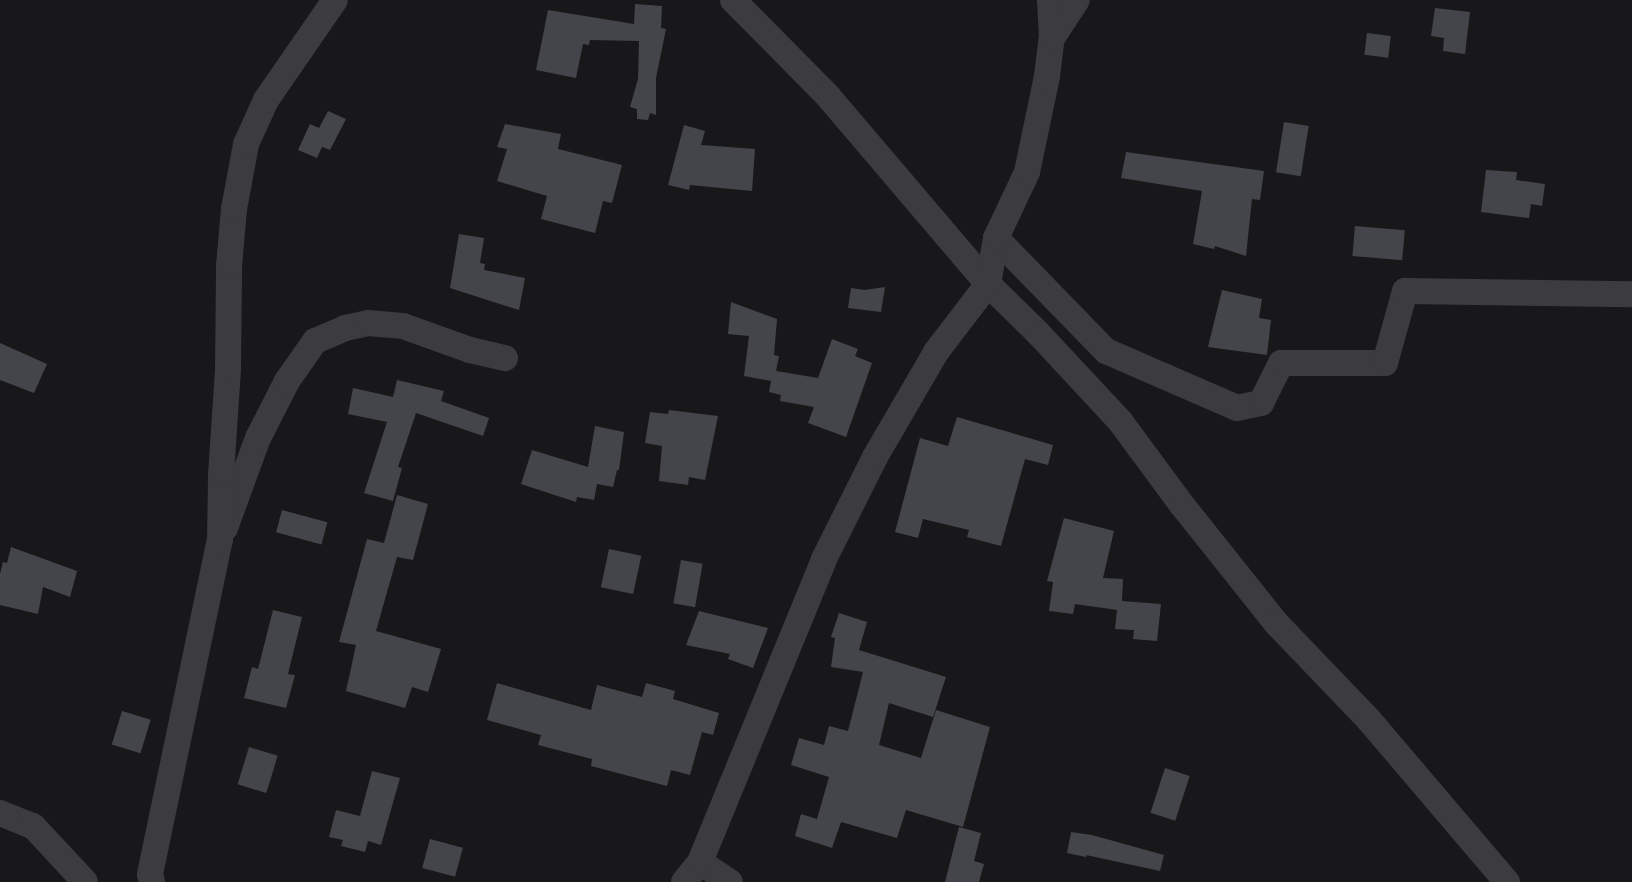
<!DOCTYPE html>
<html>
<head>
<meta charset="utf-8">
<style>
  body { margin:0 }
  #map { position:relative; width:1632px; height:882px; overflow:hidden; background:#18181a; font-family:"Asap Condensed",sans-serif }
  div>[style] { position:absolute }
  .building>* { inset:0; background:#44454a; transform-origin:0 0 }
  .street>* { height:26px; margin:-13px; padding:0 13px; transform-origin:13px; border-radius:13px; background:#3b3b40 }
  span { translate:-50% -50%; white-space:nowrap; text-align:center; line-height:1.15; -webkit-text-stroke:5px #131315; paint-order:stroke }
</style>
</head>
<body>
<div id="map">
  <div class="building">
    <div style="clip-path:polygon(635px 4px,662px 6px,661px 28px,666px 29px,656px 78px,656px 115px,650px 113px,648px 120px,637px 119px,637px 109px,630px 107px,638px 79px,639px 41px,590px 40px,589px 45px,583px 44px,576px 78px,536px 70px,548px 10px,634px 24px)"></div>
    <div style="clip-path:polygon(1435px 8px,1470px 12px,1465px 54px,1443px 51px,1444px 38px,1431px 36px)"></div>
    <div style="left:1367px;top:33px;width:24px;height:22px;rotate:7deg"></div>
    <div style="clip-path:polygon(328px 111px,346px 119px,330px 150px,322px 147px,317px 158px,298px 150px,310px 124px,319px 128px)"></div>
    <div style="left:1284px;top:122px;width:25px;height:51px;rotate:9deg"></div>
    <div style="clip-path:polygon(505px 124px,561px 134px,558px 149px,622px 165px,612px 203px,603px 201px,595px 233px,541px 219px,547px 196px,497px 181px,507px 149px,497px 147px)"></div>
    <div style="clip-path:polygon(684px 125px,705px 131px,701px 145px,755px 149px,752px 191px,690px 185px,689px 190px,668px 185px)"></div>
    <div style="clip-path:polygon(1126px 152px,1264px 171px,1260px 200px,1252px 199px,1246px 256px,1215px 246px,1214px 249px,1193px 244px,1202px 191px,1121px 178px)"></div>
    <div style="clip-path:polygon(1486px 170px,1517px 172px,1516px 180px,1545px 184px,1542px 206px,1531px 204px,1529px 218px,1481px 212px)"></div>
    <div style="left:1355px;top:226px;width:50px;height:30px;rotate:5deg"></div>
    <div style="clip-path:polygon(459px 234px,484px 238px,480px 263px,485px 264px,484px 270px,525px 278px,519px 310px,450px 288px)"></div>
    <div style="clip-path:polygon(885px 287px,881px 312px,848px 308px,851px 288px,865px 290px)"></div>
    <div style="clip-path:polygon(1222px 290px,1262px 299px,1259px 318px,1271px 320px,1267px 355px,1208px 347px)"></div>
    <div style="clip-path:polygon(731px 302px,777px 319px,774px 355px,779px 356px,776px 371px,818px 378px,832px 339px,858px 349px,855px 356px,872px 363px,846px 437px,808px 423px,814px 407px,780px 401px,781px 395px,769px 392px,771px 381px,744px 376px,749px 336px,728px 334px)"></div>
    <div style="clip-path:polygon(0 343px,47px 364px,34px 393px,0 380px)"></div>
    <div style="clip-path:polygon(397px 380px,444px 391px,441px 401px,489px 418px,483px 436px,416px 413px,398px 467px,402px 468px,393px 501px,364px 493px,387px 422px,348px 414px,353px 388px,393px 397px)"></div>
    <div style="clip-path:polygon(669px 410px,718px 416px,705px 480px,689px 477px,688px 485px,659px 481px,662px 446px,645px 443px,650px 412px,668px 414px)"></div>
    <div style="clip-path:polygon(957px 417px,1053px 445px,1048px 465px,1025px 459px,1001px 546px,967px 537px,969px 530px,923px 519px,918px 538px,895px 532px,920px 438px,948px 446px)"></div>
    <div style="clip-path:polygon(595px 426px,624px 432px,619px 470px,617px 470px,613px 487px,597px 484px,594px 500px,577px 497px,576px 502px,521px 484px,532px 450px,588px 467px)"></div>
    <div style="clip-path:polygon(397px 495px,428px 504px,413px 560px,397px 557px,376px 631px,441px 649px,428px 692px,412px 687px,405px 708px,346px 691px,356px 645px,339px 642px,367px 539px,384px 543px)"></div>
    <div style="left:282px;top:510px;width:47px;height:23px;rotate:15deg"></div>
    <div style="clip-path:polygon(1064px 518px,1114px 531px,1103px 578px,1123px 579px,1122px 601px,1161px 604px,1157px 641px,1133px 639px,1134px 630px,1115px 629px,1117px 610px,1075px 604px,1073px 614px,1049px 611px,1053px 582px,1047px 581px)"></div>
    <div style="clip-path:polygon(11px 547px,77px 571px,70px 597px,43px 587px,38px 614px,0 605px,0 574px,3px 562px,7px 563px)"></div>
    <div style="left:609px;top:549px;width:33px;height:39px;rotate:12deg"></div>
    <div style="left:681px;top:560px;width:22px;height:44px;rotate:10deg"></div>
    <div style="clip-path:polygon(273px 610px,302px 617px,288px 674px,295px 675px,286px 708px,244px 698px,252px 667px,258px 669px)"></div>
    <div style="clip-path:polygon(699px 611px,768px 628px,753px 668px,728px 659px,730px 654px,686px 645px)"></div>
    <div style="clip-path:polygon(839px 613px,867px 622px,859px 650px,946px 677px,933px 717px,889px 703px,879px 745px,921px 758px,936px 710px,990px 727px,963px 827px,906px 810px,897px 838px,841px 822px,832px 848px,795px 836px,801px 814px,817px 819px,829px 777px,791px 765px,799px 738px,824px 745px,829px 726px,848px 731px,863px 672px,831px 667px,835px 638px,831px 637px)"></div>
    <div style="clip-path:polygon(497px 683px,591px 710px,597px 685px,642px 697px,646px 683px,675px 691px,673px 699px,719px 713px,713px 735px,702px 732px,690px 775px,671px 770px,667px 786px,591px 766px,592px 759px,538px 745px,541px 735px,487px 720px)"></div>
    <div style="left:122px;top:711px;width:30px;height:35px;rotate:17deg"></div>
    <div style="left:249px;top:747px;width:30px;height:39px;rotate:17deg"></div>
    <div style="left:1165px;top:768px;width:26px;height:47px;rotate:18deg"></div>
    <div style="clip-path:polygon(372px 771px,400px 778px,381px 845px,368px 841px,365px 852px,341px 846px,343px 840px,329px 837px,336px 810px,360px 816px)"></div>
    <div style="clip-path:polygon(959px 827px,981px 833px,974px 861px,984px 864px,979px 882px,945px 882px)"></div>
    <div style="clip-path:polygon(1071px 832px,1092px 835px,1164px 855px,1160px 871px,1086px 855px,1090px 841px,1086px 857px,1067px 853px)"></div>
    <div style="left:430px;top:839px;width:34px;height:30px;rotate:15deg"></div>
  </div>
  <div class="street">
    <div style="left:733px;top:0;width:134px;rotate:45.3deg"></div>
    <div style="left:827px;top:95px;width:248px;rotate:49.6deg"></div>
    <div style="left:988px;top:284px;width:70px;rotate:44.4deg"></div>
    <div style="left:1038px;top:333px;width:120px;rotate:47deg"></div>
    <div style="left:1120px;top:421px;width:104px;rotate:53.6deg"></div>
    <div style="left:1182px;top:505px;width:152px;rotate:51.4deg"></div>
    <div style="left:1277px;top:624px;width:133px;rotate:46.2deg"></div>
    <div style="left:1369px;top:720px;width:213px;rotate:49.6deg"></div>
    <div style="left:1052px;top:38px;width:45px;rotate:-56.7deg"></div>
    <div style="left:996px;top:238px;width:158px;rotate:45.8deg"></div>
    <div style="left:1106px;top:351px;width:143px;rotate:23.5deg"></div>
    <div style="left:1237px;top:408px;width:25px;rotate:-12deg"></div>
    <div style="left:1261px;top:403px;width:45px;rotate:-63.4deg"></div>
    <div style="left:1281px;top:363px;width:104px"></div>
    <div style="left:1385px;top:363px;width:75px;rotate:-74.5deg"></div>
    <div style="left:1405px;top:291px;width:227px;rotate:0.8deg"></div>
    <div style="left:225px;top:528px;width:96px;rotate:-69.9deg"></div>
    <div style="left:258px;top:438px;width:64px;rotate:-63deg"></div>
    <div style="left:287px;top:381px;width:49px;rotate:-55deg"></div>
    <div style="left:315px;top:341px;width:33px;rotate:-23deg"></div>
    <div style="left:345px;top:328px;width:24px;rotate:-12deg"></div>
    <div style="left:368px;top:323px;width:35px;rotate:5deg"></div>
    <div style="left:403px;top:326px;width:71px;rotate:19.7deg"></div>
    <div style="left:470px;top:350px;width:36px;rotate:13deg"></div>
    <div style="left:0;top:813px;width:35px;rotate:22deg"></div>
    <div style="left:33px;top:826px;width:76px;rotate:47.1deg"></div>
    <div style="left:700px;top:862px;width:36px;rotate:34deg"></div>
    <div style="left:152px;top:882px;width:8px;rotate:-104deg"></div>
    <div style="left:150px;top:874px;width:341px;rotate:-78.2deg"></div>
    <div style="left:220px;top:540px;width:65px;rotate:-89.1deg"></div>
    <div style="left:221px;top:475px;width:106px;rotate:-86.2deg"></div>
    <div style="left:228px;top:369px;width:103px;rotate:-89.4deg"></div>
    <div style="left:229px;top:266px;width:57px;rotate:-85deg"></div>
    <div style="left:234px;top:209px;width:66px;rotate:-79.5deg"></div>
    <div style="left:246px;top:144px;width:48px;rotate:-65.6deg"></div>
    <div style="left:266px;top:100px;width:121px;rotate:-55.4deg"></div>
    <div style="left:684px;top:882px;width:26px;rotate:-51deg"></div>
    <div style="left:700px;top:862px;width:327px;rotate:-67.7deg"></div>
    <div style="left:824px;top:559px;width:114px;rotate:-63.4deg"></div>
    <div style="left:875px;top:457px;width:121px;rotate:-59.8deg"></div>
    <div style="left:936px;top:352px;width:86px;rotate:-52.6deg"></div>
    <div style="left:988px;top:284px;width:47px;rotate:-80.1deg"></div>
    <div style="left:996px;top:238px;width:73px;rotate:-64.8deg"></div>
    <div style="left:1027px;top:172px;width:98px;rotate:-78.2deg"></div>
    <div style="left:1047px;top:76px;width:38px;rotate:-83deg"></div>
    <div style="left:1052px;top:38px;width:38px;rotate:-93deg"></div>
  </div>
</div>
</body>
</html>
